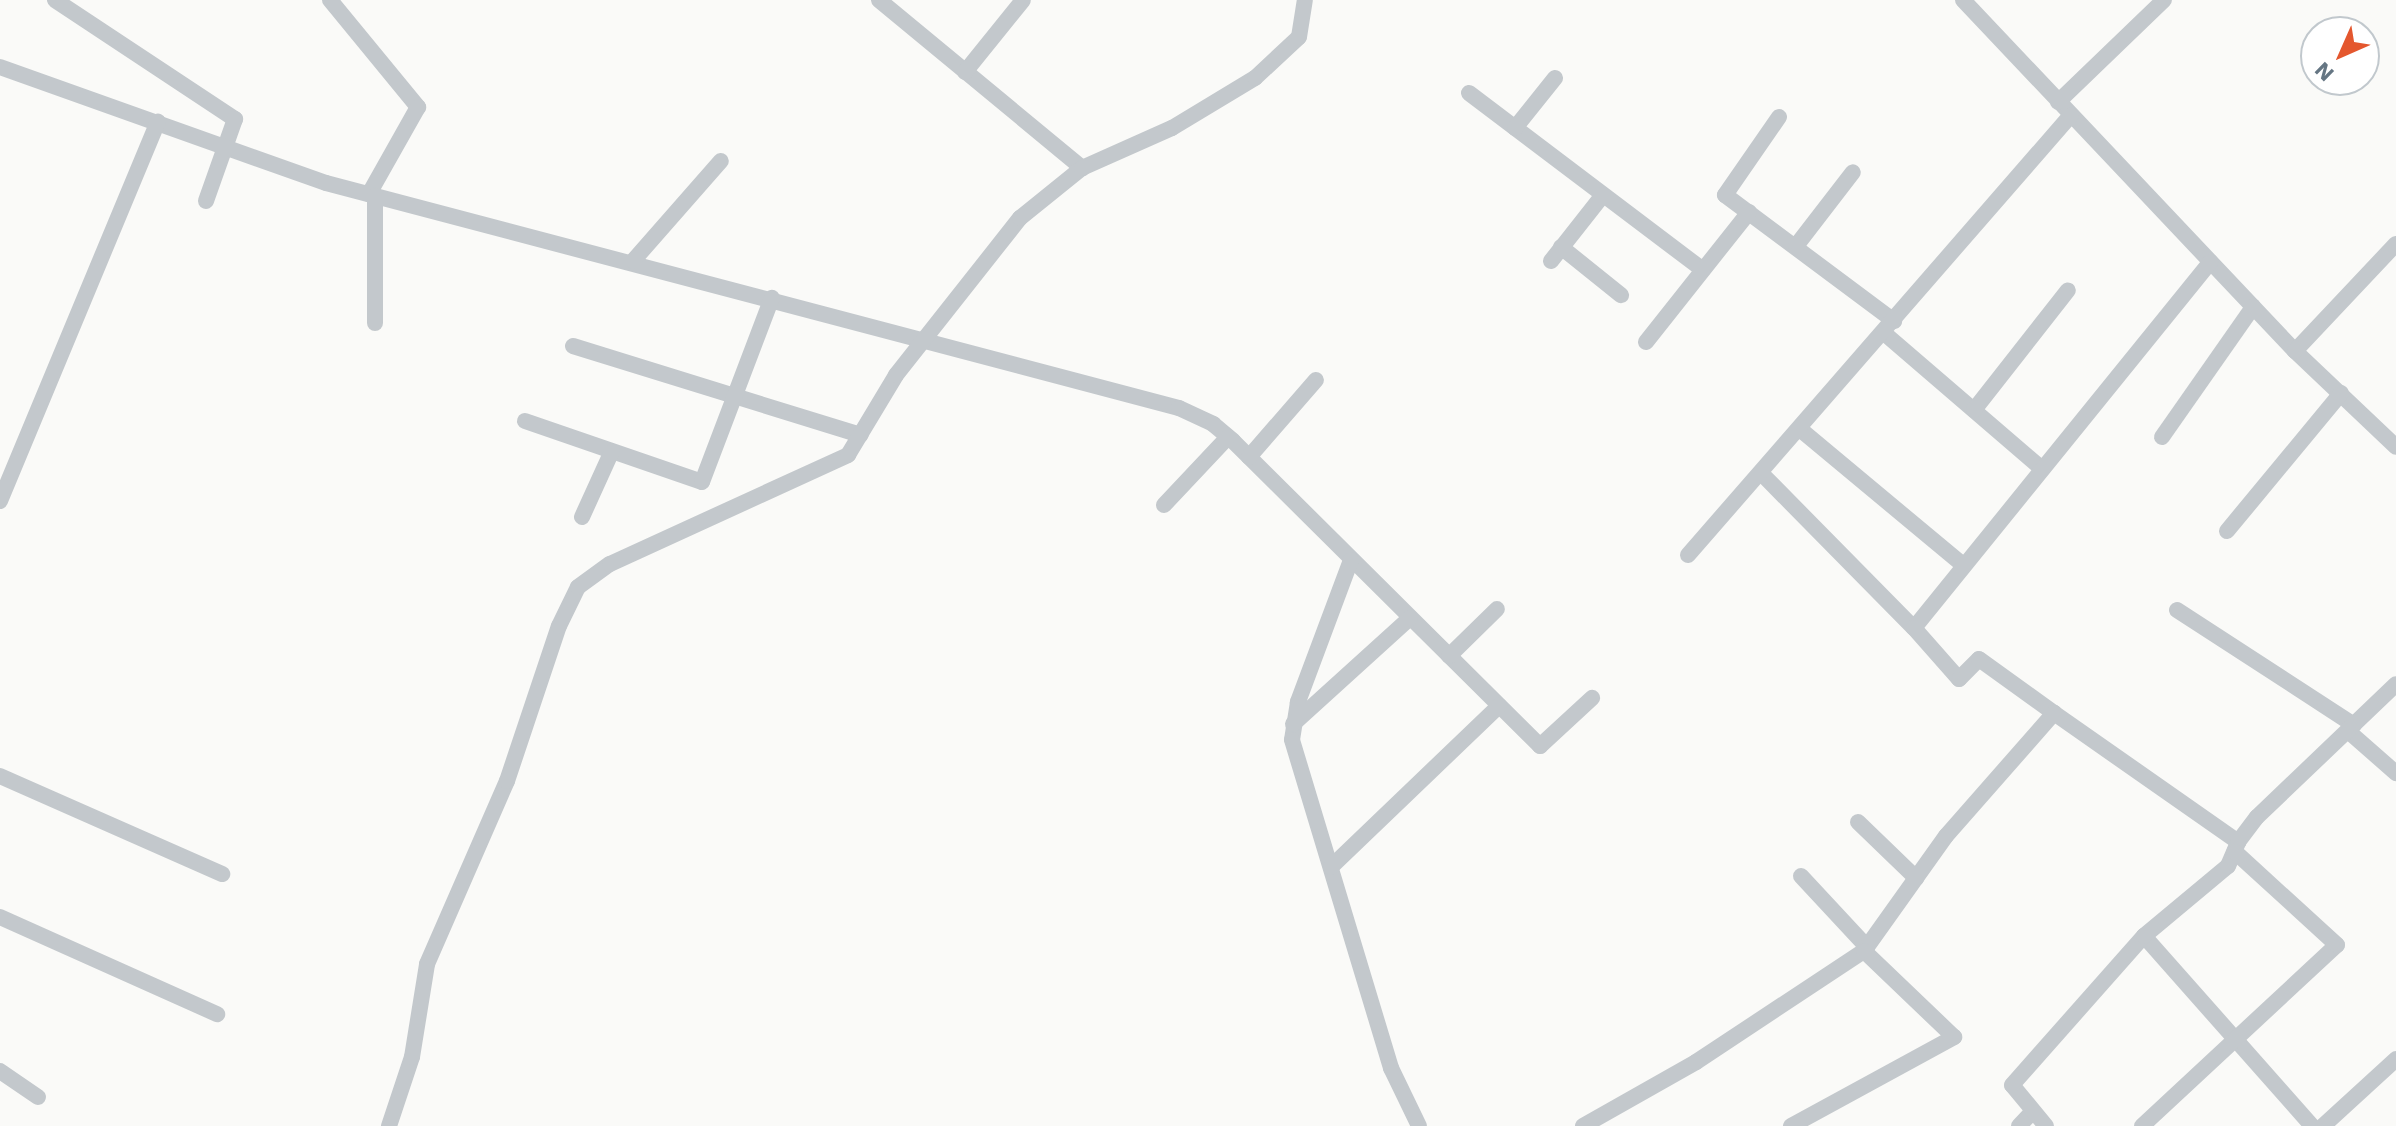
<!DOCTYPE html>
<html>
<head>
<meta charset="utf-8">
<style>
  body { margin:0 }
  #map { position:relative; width:2396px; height:1126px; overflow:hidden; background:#fafaf8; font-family:"Work Sans",sans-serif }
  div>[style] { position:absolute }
  .minor>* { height:16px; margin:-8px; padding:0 8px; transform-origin:8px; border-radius:8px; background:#c3c8cc }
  span { translate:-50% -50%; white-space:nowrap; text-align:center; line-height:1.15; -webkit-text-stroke:8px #fff; paint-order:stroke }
  .north { position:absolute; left:2300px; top:16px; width:80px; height:80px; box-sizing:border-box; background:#fff; border:2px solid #c1c8cd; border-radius:50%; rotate:225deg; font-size:22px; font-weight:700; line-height:32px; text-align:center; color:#657683 }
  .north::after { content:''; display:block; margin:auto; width:28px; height:36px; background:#e4572e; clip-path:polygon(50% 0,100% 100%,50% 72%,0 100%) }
</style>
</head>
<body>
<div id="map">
  <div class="minor">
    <div style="left:55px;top:0;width:216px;rotate:33.5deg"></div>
    <div style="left:235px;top:119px;width:87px;rotate:109.5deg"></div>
    <div style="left:330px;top:0;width:139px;rotate:50.6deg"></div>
    <div style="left:418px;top:107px;width:100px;rotate:119.4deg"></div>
    <div style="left:879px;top:0;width:264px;rotate:39.6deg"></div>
    <div style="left:1963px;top:0;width:483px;rotate:46.6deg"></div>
    <div style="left:2295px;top:351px;width:139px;rotate:43.5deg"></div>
    <div style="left:0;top:67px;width:346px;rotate:19.6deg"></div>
    <div style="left:326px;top:183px;width:882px;rotate:14.78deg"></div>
    <div style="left:1179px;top:408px;width:38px;rotate:25deg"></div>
    <div style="left:1213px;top:424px;width:26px;rotate:40deg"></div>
    <div style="left:1233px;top:441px;width:433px;rotate:44.8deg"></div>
    <div style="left:1540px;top:746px;width:71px;rotate:-42.7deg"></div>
    <div style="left:965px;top:72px;width:92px;rotate:-51.1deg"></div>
    <div style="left:1469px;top:93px;width:293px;rotate:37.1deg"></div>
    <div style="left:2058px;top:102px;width:147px;rotate:-43.9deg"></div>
    <div style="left:1779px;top:117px;width:95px;rotate:124.7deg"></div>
    <div style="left:1725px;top:195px;width:211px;rotate:36.7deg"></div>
    <div style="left:1515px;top:128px;width:64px;rotate:-51.3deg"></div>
    <div style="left:1796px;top:246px;width:93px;rotate:-52.4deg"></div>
    <div style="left:1561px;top:247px;width:77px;rotate:38.7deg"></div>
    <div style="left:633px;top:261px;width:133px;rotate:-48.7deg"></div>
    <div style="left:1551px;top:261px;width:84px;rotate:-51.8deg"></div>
    <div style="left:375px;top:323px;width:127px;rotate:-90deg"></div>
    <div style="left:1884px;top:333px;width:208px;rotate:40.7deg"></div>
    <div style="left:1646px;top:342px;width:166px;rotate:-51.6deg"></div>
    <div style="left:573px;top:346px;width:301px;rotate:17.2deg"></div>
    <div style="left:2295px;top:351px;width:147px;rotate:-46.7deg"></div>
    <div style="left:1974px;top:410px;width:152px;rotate:-51.9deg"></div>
    <div style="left:525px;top:421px;width:187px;rotate:19deg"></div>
    <div style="left:702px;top:482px;width:197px;rotate:-69.2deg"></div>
    <div style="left:1801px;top:430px;width:212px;rotate:39.8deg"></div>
    <div style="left:2162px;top:437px;width:159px;rotate:-55deg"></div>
    <div style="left:1249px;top:457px;width:102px;rotate:-49deg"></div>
    <div style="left:1762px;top:474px;width:216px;rotate:45.4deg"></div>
    <div style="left:1914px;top:628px;width:471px;rotate:-51deg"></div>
    <div style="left:0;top:501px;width:411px;rotate:-67.4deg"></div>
    <div style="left:1164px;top:505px;width:93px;rotate:-46.7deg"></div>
    <div style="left:582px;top:517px;width:72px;rotate:-65.6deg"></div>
    <div style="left:2227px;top:531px;width:179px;rotate:-50.4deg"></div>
    <div style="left:1688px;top:555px;width:583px;rotate:-48.96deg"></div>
    <div style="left:1351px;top:560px;width:152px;rotate:110.5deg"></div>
    <div style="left:1298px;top:702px;width:38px;rotate:99deg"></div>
    <div style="left:1292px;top:740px;width:343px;rotate:73.2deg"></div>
    <div style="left:1391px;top:1068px;width:64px;rotate:64.2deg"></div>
    <div style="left:2177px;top:610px;width:211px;rotate:33deg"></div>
    <div style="left:1914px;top:628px;width:68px;rotate:48.6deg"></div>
    <div style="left:1959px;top:679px;width:28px;rotate:-45deg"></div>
    <div style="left:1979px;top:659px;width:92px;rotate:35.8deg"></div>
    <div style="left:1449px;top:656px;width:67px;rotate:-44.4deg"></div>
    <div style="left:1293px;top:724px;width:158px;rotate:-42.2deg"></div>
    <div style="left:2348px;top:731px;width:64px;rotate:41.2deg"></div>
    <div style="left:0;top:776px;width:243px;rotate:23.8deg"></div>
    <div style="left:1858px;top:822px;width:81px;rotate:44deg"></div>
    <div style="left:1331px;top:867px;width:233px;rotate:-43.8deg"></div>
    <div style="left:1801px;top:876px;width:97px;rotate:47.1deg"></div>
    <div style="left:0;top:917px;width:238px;rotate:24.1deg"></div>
    <div style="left:2144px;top:936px;width:254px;rotate:48.5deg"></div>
    <div style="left:0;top:1071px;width:46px;rotate:34.4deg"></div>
    <div style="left:389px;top:1126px;width:73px;rotate:-71.6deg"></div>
    <div style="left:412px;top:1057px;width:94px;rotate:-80.8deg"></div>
    <div style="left:427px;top:964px;width:200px;rotate:-66.4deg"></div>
    <div style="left:507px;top:781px;width:163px;rotate:-71.5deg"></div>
    <div style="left:559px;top:626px;width:43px;rotate:-64deg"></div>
    <div style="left:578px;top:587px;width:39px;rotate:-36deg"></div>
    <div style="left:610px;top:564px;width:262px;rotate:-24.6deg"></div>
    <div style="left:848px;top:455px;width:93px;rotate:-59deg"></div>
    <div style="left:896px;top:375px;width:200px;rotate:-51.7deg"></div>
    <div style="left:1020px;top:218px;width:80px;rotate:-38.9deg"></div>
    <div style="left:1082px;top:168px;width:98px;rotate:-24deg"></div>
    <div style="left:1172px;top:128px;width:97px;rotate:-31.1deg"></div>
    <div style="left:1255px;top:78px;width:60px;rotate:-43deg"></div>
    <div style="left:1299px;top:37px;width:37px;rotate:-81deg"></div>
    <div style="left:1583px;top:1126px;width:130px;rotate:-29.5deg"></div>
    <div style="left:1696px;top:1062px;width:201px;rotate:-33.5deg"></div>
    <div style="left:1864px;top:951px;width:141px;rotate:-54.5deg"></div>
    <div style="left:1946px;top:836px;width:164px;rotate:-48.7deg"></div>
    <div style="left:2054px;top:713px;width:225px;rotate:35deg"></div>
    <div style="left:1791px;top:1126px;width:186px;rotate:-28.6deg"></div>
    <div style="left:1954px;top:1037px;width:124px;rotate:-136.3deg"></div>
    <div style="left:2019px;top:1126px;width:19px;rotate:-47deg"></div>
    <div style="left:2046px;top:1126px;width:53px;rotate:-129.7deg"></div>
    <div style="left:2012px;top:1085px;width:199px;rotate:-48.5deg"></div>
    <div style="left:2144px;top:936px;width:109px;rotate:-39.8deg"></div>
    <div style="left:2228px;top:866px;width:26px;rotate:-67deg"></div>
    <div style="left:2238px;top:842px;width:31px;rotate:-53deg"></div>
    <div style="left:2257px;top:817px;width:192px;rotate:-43.7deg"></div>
    <div style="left:2142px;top:1126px;width:266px;rotate:-42.9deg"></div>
    <div style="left:2337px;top:945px;width:139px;rotate:-137.6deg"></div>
    <div style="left:2323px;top:1126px;width:99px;rotate:-42.5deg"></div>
  </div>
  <div class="north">N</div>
</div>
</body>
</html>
